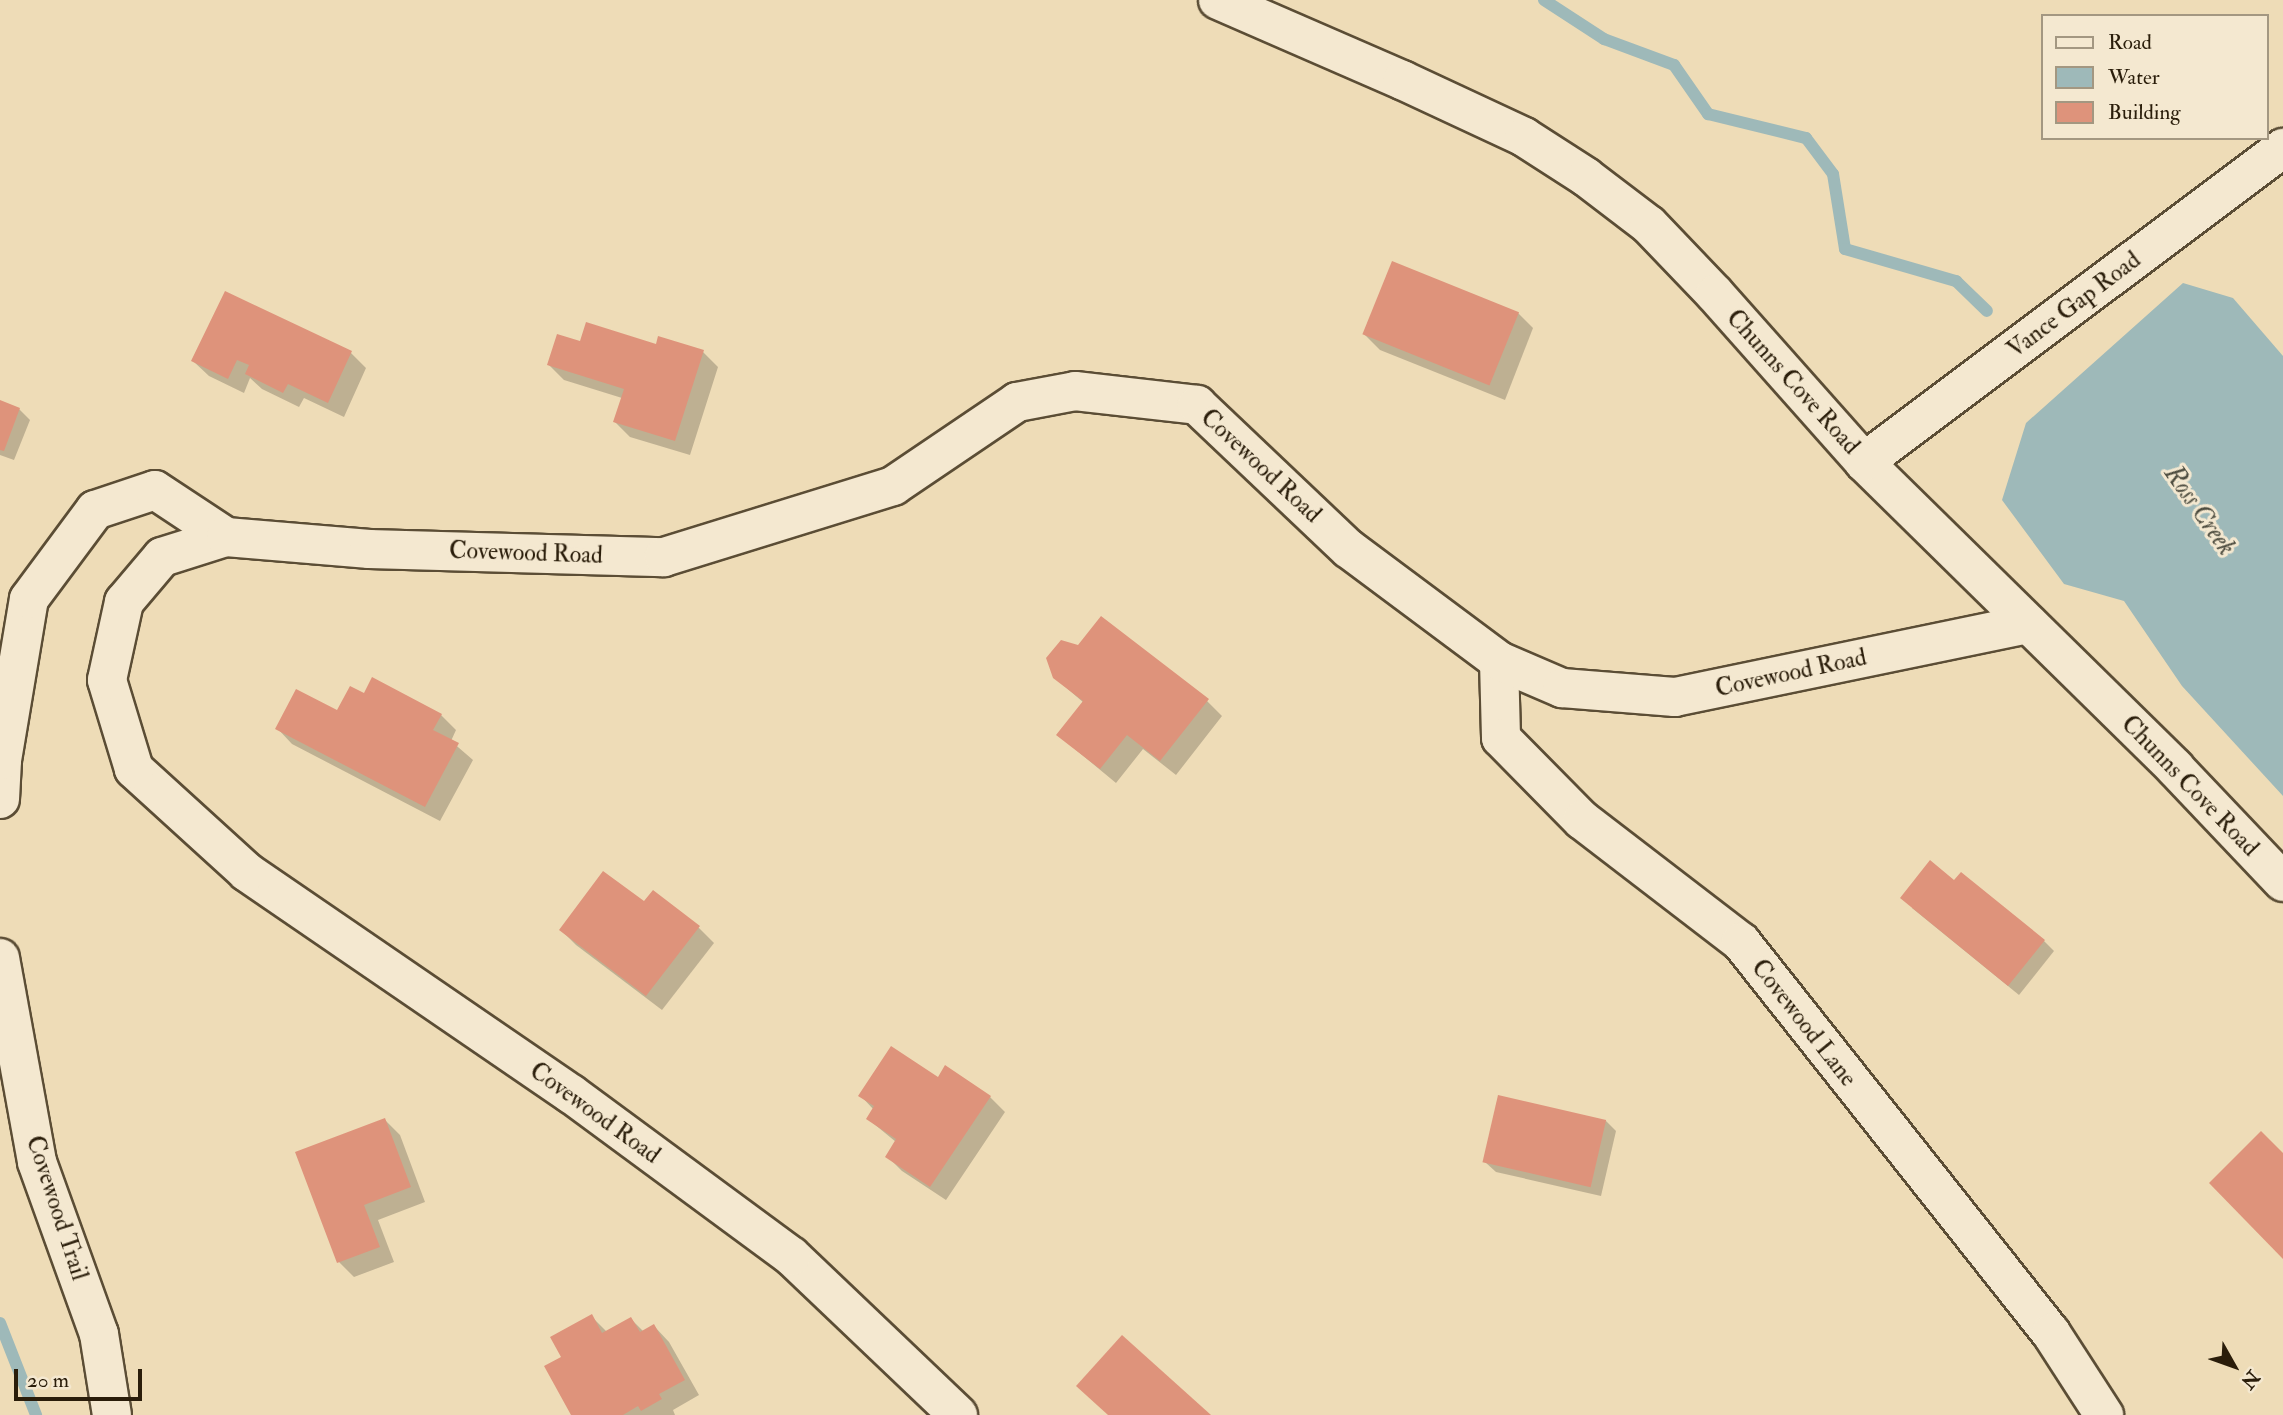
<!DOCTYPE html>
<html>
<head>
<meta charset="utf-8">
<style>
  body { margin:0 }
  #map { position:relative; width:2283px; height:1415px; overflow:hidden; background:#eedcb7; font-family:"IM FELL Double Pica",serif }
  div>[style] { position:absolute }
  .water>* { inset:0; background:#9eb9b9 }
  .shadow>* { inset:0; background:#0003 }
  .stream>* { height:12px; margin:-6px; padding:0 6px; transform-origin:6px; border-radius:6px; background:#9eb9b9 }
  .building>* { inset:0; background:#de937b; transform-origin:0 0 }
  .roads { filter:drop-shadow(2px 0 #5b4d35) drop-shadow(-2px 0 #5b4d35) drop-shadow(0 2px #5b4d35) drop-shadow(0 -2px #5b4d35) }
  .minor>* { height:38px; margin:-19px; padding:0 19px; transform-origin:19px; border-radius:19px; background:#f4e8d0 }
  span { translate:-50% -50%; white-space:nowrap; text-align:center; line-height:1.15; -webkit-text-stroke:6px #f4e8d0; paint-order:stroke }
  .street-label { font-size:24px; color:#2a1d0a }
  .water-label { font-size:26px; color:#4d4c3f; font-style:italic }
  .legend { position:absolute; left:2041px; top:14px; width:228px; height:126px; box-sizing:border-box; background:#f4e8d0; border:2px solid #a39781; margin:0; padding:9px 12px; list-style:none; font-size:21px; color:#2a1d0a }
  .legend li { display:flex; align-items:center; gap:14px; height:35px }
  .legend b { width:35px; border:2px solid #a39781 }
  .north { position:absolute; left:2199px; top:1331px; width:70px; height:70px; -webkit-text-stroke:5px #f4e8d0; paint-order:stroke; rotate:130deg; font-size:19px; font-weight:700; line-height:28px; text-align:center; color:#2a1d0a }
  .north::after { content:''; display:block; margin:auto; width:24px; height:32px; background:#2a1d0a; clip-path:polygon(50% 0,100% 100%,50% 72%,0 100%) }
  .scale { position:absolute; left:14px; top:1369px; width:128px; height:32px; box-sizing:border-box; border:4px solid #2a1d0a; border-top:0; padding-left:9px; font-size:21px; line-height:24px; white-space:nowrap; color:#2a1d0a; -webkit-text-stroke:5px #f4e8d0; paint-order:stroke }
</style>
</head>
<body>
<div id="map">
  <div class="water">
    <div style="clip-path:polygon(2183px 283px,2233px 298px,2283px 356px,2283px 796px,2182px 686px,2124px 601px,2064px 584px,2002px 500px,2026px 423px)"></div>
  </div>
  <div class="shadow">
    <div style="clip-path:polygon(226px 293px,351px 353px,366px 368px,344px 417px,304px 398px,299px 407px,262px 389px,250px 378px,244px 393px,209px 376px,193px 361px)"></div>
    <div style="clip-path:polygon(1518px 313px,1533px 328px,1505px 400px,1380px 350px,1365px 335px)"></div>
    <div style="clip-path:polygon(582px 344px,703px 352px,718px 367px,690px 455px,630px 437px,615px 422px,622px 398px,564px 380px,549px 365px)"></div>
    <div style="clip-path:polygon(0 402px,19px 409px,30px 420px,14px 460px,0 455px)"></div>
    <div style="clip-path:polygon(1079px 647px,1207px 701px,1222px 716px,1176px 775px,1143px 749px,1116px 783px,1058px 735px,1084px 703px,1054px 677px)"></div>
    <div style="clip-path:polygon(364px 695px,441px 715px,456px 730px,451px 741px,473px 760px,440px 821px,292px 744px,277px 728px,338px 712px)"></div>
    <div style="clip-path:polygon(1955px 882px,2044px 941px,2054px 951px,2019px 995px,1912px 908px)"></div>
    <div style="clip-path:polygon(645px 904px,699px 928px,714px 943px,662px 1010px,576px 945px,561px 930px)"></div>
    <div style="clip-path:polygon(938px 1079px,990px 1097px,1005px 1112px,946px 1200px,902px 1171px,887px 1156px,896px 1142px,868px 1119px,874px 1110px,860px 1095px)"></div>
    <div style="clip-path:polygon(385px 1120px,400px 1135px,425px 1202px,378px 1220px,394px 1262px,354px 1277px,339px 1262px)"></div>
    <div style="clip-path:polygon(1606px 1121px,1616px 1131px,1601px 1196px,1496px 1172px,1485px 1162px)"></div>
    <div style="clip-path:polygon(591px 1316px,607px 1332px,631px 1319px,644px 1332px,654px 1326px,669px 1342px,699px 1395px,673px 1410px,675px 1415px,573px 1415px,564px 1358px)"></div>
  </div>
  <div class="stream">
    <div style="left:1544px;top:0;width:72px;rotate:33deg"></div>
    <div style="left:1604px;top:39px;width:75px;rotate:20.4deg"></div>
    <div style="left:1674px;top:65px;width:60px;rotate:55.2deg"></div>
    <div style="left:1708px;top:114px;width:101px;rotate:13.8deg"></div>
    <div style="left:1806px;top:138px;width:45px;rotate:53.1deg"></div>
    <div style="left:1833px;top:174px;width:76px;rotate:80.9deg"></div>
    <div style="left:1845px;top:249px;width:116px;rotate:16.1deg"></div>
    <div style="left:1956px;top:281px;width:43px;rotate:44.1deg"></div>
    <div style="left:0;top:1323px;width:99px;rotate:68.6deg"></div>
  </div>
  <div class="building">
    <div style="left:1392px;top:261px;width:137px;height:79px;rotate:22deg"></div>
    <div style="clip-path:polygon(225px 291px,352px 351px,328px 403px,288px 384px,283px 393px,245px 374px,249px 365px,237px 360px,228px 379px,191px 361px)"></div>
    <div style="clip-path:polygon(586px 322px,656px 344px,658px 336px,704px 350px,675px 441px,613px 422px,624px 389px,547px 365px,557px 334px,580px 341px)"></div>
    <div style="clip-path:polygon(0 400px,20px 408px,4px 451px,0 450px)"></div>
    <div style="clip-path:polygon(1101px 616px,1209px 699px,1160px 761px,1127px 735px,1100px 769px,1056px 735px,1083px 701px,1053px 678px,1046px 658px,1061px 640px,1078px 645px)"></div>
    <div style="clip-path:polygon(372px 677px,442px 714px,433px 730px,459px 743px,425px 807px,275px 729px,296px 689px,337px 710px,350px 686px,364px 693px)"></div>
    <div style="clip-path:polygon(1930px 860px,1954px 880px,1961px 872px,2045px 940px,2008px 986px,1900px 898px)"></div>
    <div style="clip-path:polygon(603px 871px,644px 901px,653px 890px,700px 926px,646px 996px,559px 930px)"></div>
    <div style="clip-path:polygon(891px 1046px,938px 1077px,945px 1065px,991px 1096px,930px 1187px,885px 1157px,896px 1139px,866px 1119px,874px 1106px,858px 1096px)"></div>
    <div style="left:1498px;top:1095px;width:111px;height:69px;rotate:13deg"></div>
    <div style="clip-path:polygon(385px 1118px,411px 1187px,364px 1205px,380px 1247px,337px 1263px,295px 1152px)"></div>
    <div style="clip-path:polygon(2261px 1131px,2283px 1153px,2283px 1259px,2209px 1183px)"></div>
    <div style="clip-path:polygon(592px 1314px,602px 1333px,631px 1317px,640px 1332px,654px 1324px,685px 1380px,659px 1394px,662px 1399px,641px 1411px,638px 1406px,623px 1415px,571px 1415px,544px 1366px,561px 1357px,550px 1337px)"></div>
    <div style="clip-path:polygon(1122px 1335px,1211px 1415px,1108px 1415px,1076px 1386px)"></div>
  </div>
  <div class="roads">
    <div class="minor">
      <div style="left:1218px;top:0;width:201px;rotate:23.5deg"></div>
      <div style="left:1402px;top:80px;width:135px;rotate:25deg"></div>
      <div style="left:1524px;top:137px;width:74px;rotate:32.8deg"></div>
      <div style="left:1586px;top:177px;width:79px;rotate:37.3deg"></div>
      <div style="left:1649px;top:225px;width:95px;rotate:46.3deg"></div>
      <div style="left:1715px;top:294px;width:225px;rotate:48.4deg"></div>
      <div style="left:1864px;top:462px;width:436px;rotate:44.5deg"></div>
      <div style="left:2175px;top:768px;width:157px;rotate:46.5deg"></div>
      <div style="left:1864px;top:462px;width:524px;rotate:-36.85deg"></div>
      <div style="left:1499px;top:661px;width:77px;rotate:88.5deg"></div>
      <div style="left:1501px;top:738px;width:115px;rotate:45.4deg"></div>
      <div style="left:1582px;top:820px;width:200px;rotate:37.5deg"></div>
      <div style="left:1741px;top:942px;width:499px;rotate:51.6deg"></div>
      <div style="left:2051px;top:1333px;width:98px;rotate:57.1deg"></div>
      <div style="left:0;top:799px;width:39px;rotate:-87deg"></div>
      <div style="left:2px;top:760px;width:163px;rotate:-80.5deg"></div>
      <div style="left:29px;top:599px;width:111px;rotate:-53.4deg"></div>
      <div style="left:95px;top:510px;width:63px;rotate:-18.4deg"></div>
      <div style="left:155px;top:490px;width:85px;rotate:33.5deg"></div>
      <div style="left:0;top:958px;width:207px;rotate:79.7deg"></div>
      <div style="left:37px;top:1162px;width:183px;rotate:70.2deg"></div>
      <div style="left:99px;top:1334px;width:82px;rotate:80.9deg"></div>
      <div style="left:958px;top:1415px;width:231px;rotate:-136.4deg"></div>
      <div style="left:791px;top:1256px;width:273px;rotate:-143.6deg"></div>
      <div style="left:571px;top:1094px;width:393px;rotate:-145.6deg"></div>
      <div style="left:247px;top:872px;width:153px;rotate:-137.7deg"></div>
      <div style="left:134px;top:769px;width:93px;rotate:-106.9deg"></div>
      <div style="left:107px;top:680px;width:80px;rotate:-77.7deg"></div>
      <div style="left:124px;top:602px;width:59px;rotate:-49.8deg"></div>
      <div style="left:162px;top:557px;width:67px;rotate:-17.4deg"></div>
      <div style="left:226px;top:537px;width:144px;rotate:4.8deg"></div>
      <div style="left:369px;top:549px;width:295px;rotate:1.6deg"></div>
      <div style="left:664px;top:557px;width:240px;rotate:-17.2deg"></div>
      <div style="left:893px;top:486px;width:150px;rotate:-34.1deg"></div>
      <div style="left:1017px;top:402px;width:59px;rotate:-10.7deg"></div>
      <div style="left:1075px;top:391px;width:123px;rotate:6.5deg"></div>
      <div style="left:1197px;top:405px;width:209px;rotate:43.5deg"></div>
      <div style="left:1349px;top:549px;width:187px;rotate:36.7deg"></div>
      <div style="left:1499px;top:661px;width:69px;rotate:23.2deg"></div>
      <div style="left:1562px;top:688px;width:113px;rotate:4.6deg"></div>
      <div style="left:1675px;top:697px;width:361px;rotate:-11.7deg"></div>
    </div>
  </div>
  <div class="street-label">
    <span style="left:2074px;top:305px;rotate:-37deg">Vance Gap Road</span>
    <span style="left:1793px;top:382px;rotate:48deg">Chunns Cove Road</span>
    <span style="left:1261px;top:466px;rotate:43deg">Covewood Road</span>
    <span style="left:526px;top:553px;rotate:2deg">Covewood Road</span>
    <span style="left:1791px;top:673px;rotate:-12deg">Covewood Road</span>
    <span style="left:2190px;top:786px;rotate:46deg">Chunns Cove Road</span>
    <span style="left:1804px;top:1023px;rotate:52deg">Covewood Lane</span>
    <span style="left:595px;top:1113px;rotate:36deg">Covewood Road</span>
    <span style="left:57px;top:1208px;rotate:72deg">Covewood Trail</span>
  </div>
  <div class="water-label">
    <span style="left:2199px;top:511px;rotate:55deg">Ross Creek</span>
  </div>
  <ul class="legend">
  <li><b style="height:9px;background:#f4e8d0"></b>Road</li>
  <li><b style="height:19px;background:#9eb9b9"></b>Water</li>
  <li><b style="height:19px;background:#de937b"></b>Building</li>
  </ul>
  <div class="north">N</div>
  <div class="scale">20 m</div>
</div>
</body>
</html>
